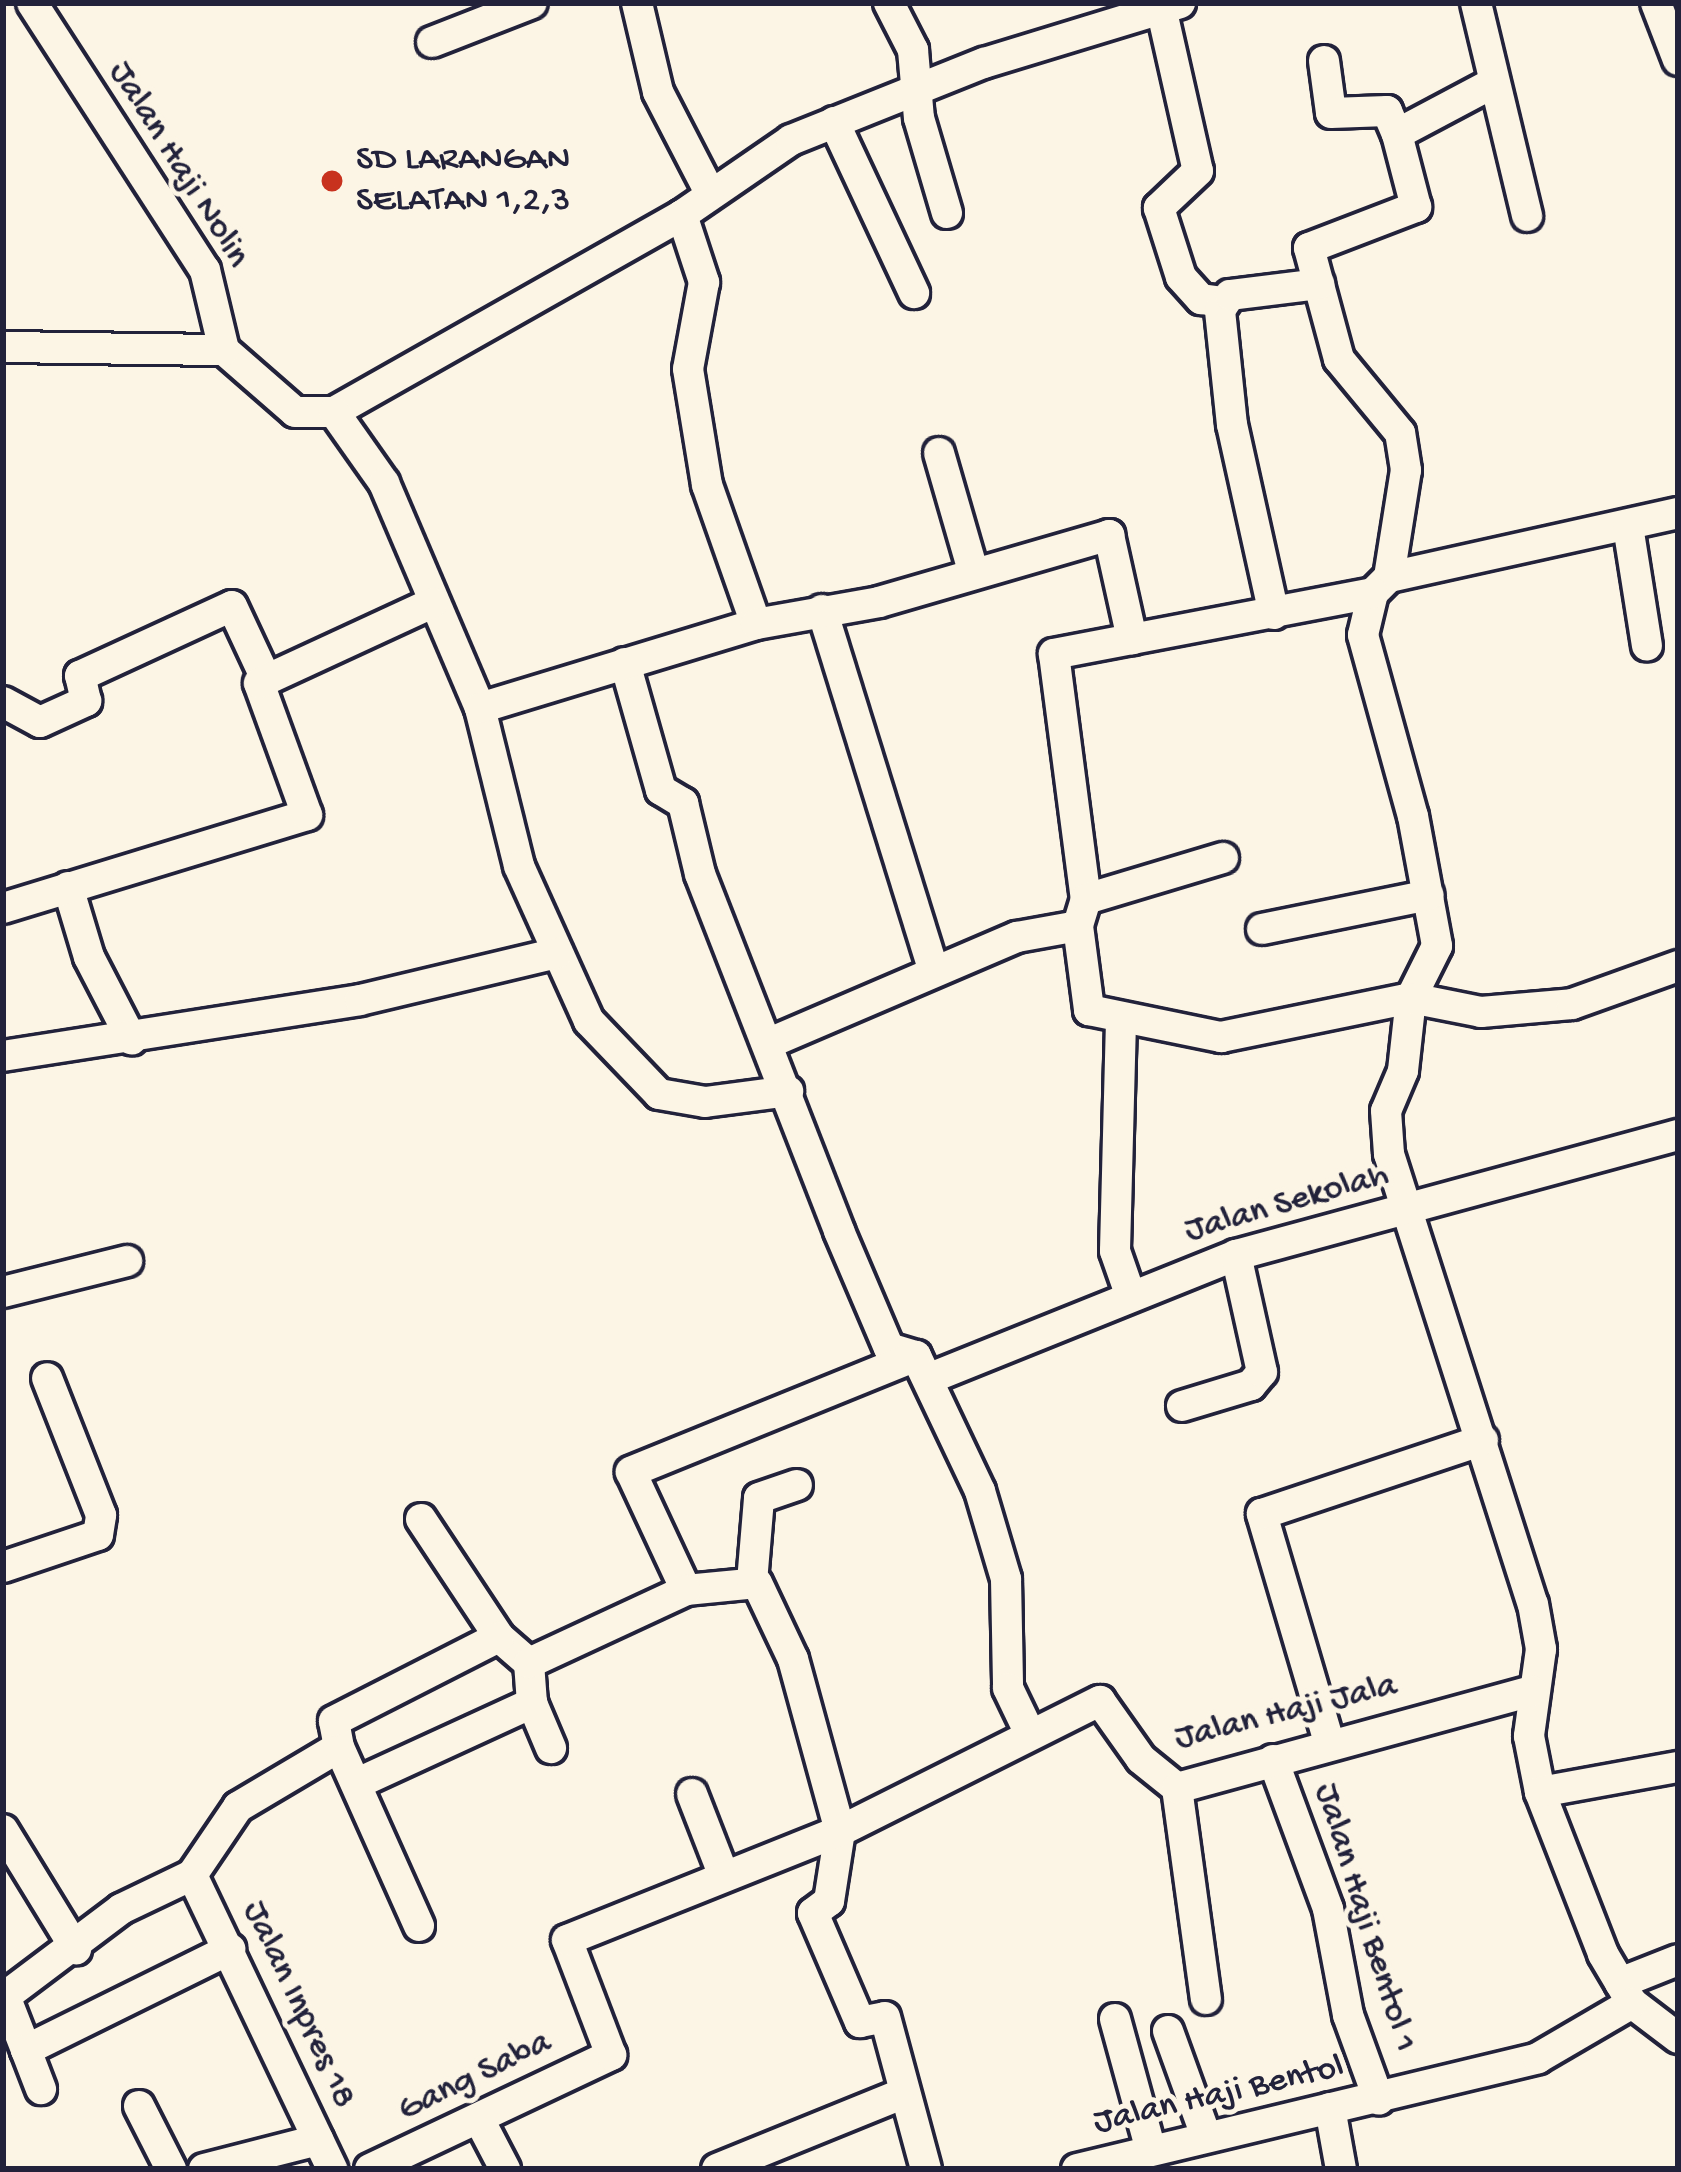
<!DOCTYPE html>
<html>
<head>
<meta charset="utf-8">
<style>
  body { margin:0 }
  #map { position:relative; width:1681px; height:2172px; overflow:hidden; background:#fcf5e5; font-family:"Gochi Hand",sans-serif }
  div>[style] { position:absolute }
  .roads { filter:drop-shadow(3px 0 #22223b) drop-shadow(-3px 0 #22223b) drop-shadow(0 3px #22223b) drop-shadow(0 -3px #22223b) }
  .minor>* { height:30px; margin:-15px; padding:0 15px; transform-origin:15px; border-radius:15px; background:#fcf5e5 }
  .dots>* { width:33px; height:33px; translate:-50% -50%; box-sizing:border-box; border:6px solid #fcf5e5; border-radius:50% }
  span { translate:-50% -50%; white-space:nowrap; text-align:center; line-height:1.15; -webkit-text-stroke:10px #fcf5e5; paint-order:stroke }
  .poi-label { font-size:36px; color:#22223b }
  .left { translate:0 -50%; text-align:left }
  .street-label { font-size:36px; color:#22223b }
  .frame { position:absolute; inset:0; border:6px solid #22223b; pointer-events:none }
</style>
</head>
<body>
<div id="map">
  <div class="roads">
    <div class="minor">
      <div style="left:32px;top:3px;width:318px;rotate:57.1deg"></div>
      <div style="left:205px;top:270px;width:82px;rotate:76.6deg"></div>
      <div style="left:224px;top:350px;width:94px;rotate:41.1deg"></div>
      <div style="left:295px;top:412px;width:39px"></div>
      <div style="left:334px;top:412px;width:400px;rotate:-29.5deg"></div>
      <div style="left:682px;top:215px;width:132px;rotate:-34.5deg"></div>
      <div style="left:791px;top:140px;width:208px;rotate:-21.8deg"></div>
      <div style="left:984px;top:63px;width:205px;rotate:-17deg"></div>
      <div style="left:637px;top:3px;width:91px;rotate:76.7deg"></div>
      <div style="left:658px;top:92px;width:111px;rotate:62.7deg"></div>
      <div style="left:889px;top:3px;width:53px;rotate:62.9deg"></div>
      <div style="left:913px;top:50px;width:68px;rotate:85deg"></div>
      <div style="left:919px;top:118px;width:99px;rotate:73.6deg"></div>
      <div style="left:1160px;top:3px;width:172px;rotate:77.3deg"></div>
      <div style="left:1198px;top:171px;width:54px;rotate:136.5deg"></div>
      <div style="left:1159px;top:208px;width:72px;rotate:72.3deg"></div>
      <div style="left:1181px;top:277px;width:30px;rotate:48deg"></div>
      <div style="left:1201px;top:299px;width:21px;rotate:8deg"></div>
      <div style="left:1476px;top:3px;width:219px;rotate:76.5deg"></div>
      <div style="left:1656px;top:3px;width:61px;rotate:68.9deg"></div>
      <div style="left:432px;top:42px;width:107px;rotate:-21.3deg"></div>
      <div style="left:1324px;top:61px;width:52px;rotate:82.3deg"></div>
      <div style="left:1331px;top:113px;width:56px;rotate:-2deg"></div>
      <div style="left:1387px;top:111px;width:25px;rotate:67deg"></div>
      <div style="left:1397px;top:134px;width:104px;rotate:-28deg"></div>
      <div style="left:834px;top:122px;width:189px;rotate:64.9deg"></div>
      <div style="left:682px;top:215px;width:71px;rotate:71.8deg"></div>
      <div style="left:704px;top:282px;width:88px;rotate:100.4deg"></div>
      <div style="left:688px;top:369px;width:118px;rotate:80.7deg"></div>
      <div style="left:707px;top:485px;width:147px;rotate:70.6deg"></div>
      <div style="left:3px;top:347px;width:221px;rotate:0.8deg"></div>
      <div style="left:334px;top:412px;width:87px;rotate:54.8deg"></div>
      <div style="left:384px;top:483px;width:245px;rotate:66.9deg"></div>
      <div style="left:480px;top:708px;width:163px;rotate:76.1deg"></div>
      <div style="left:519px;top:866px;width:170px;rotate:65.7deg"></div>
      <div style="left:589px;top:1021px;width:101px;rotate:46.2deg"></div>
      <div style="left:659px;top:1094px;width:47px;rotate:9.9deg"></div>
      <div style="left:705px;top:1102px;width:84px;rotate:-7.5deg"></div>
      <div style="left:939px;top:453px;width:123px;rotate:73.9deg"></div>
      <div style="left:1678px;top:513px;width:296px;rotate:167.5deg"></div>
      <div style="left:1389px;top:577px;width:23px;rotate:135deg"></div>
      <div style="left:1373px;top:593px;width:43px;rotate:103.4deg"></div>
      <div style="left:1363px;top:635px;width:188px;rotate:74.6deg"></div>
      <div style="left:1413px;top:816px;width:132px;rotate:79.5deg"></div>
      <div style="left:1437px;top:946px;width:58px;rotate:116.6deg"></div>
      <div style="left:1411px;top:998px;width:73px;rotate:96.3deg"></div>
      <div style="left:1403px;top:1071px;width:43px;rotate:113deg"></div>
      <div style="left:1386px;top:1111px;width:43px;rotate:86deg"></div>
      <div style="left:1389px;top:1154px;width:472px;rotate:72.3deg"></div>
      <div style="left:1533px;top:1604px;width:46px;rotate:79.9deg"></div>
      <div style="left:1541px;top:1649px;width:88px;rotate:97.9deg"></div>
      <div style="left:1529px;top:1736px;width:57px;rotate:78.9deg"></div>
      <div style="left:1540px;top:1792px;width:174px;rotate:68.7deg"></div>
      <div style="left:1603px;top:1954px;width:57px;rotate:59.4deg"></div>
      <div style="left:1632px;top:2003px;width:58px;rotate:37.3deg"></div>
      <div style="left:1628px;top:526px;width:121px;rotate:81deg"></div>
      <div style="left:1389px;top:577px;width:108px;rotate:-81deg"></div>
      <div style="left:1406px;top:470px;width:37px;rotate:-99deg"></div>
      <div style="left:1400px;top:433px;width:96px;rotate:-129.5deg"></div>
      <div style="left:1339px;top:359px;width:115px;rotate:-105.1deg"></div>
      <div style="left:1309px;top:248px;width:115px;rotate:-21deg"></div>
      <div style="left:1416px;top:207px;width:75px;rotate:-104.6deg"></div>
      <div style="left:1373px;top:593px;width:325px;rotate:169.2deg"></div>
      <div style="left:1054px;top:654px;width:247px;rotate:82.6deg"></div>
      <div style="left:1086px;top:899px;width:28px;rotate:107deg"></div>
      <div style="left:1078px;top:926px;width:85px;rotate:82.5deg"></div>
      <div style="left:1089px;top:1010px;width:135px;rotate:11.6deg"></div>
      <div style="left:1221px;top:1037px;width:194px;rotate:-11.6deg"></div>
      <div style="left:1411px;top:998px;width:71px;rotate:11.3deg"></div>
      <div style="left:1481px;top:1012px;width:91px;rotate:-5deg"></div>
      <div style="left:1572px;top:1004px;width:113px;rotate:-19.7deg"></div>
      <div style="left:822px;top:610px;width:376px;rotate:72.8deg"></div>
      <div style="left:1274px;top:614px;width:194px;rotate:-102.5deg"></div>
      <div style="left:1232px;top:425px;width:116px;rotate:-96deg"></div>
      <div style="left:1220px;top:310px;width:18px;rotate:-56deg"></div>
      <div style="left:1230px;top:295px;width:90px;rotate:-7deg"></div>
      <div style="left:625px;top:663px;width:132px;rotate:74.2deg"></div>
      <div style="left:661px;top:790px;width:26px;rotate:31deg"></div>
      <div style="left:683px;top:803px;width:73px;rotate:76.5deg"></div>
      <div style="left:700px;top:874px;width:383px;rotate:68.7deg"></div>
      <div style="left:839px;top:1231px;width:127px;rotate:66.9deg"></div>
      <div style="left:889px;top:1348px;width:28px;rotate:17deg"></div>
      <div style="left:916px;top:1356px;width:149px;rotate:64.6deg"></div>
      <div style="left:980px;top:1491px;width:92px;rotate:73.5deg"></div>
      <div style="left:1006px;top:1579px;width:109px;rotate:88.9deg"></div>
      <div style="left:1008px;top:1688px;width:51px;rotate:64.4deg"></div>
      <div style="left:3px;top:702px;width:42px;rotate:28.4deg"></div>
      <div style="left:40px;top:722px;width:51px;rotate:-24.5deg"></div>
      <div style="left:86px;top:701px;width:26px;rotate:-103deg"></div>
      <div style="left:80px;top:676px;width:167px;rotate:-24.7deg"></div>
      <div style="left:232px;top:606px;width:81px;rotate:65deg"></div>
      <div style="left:480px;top:708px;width:288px;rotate:-16.9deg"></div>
      <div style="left:756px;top:624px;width:125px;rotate:-10.1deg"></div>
      <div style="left:879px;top:602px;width:240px;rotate:-16.2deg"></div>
      <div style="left:1109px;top:535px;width:107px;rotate:77.5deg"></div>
      <div style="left:68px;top:887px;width:73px;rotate:73.3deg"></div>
      <div style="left:89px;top:957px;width:93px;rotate:62.6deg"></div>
      <div style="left:1086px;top:899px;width:143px;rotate:-16.7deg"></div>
      <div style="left:3px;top:908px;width:318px;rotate:-17deg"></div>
      <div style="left:307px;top:815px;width:140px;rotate:-110deg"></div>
      <div style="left:259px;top:683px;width:191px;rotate:-24.8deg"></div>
      <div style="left:1262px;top:929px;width:170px;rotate:-11.5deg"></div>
      <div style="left:1121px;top:1021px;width:230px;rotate:91.5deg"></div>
      <div style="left:1115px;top:1251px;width:46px;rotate:70.8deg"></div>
      <div style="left:767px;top:1044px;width:272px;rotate:-23.2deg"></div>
      <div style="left:1017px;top:937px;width:62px;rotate:-10.2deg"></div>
      <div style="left:3px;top:1056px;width:361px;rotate:-8.9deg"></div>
      <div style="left:360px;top:1000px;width:203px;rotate:-13.4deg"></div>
      <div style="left:3px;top:1292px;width:128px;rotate:-14deg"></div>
      <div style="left:916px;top:1356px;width:308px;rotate:157.9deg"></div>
      <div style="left:631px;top:1472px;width:130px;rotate:65deg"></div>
      <div style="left:686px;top:1590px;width:71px;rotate:-5.6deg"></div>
      <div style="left:757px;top:1583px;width:84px;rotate:64.7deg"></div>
      <div style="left:793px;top:1659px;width:178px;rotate:74.7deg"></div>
      <div style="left:840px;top:1831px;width:71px;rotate:98.9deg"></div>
      <div style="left:829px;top:1901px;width:20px;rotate:143deg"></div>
      <div style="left:813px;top:1913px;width:119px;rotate:66.7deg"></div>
      <div style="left:860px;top:2022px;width:25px;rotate:-11deg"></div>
      <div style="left:885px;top:2017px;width:157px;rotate:74.9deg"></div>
      <div style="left:928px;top:1379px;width:332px;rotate:-21.9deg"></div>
      <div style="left:1236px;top:1255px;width:458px;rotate:-15.2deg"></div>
      <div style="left:1182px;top:1406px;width:72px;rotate:-16.9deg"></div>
      <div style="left:1251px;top:1385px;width:17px;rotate:-50deg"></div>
      <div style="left:1262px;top:1372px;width:120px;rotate:-102.5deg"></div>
      <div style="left:421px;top:1519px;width:141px;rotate:56.5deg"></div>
      <div style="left:499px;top:1637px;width:40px;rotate:41deg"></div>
      <div style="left:529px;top:1663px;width:40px;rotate:85.7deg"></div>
      <div style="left:532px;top:1703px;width:49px;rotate:67.1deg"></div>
      <div style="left:3px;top:1567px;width:100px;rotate:-18.6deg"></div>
      <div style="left:98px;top:1535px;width:20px;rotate:-81deg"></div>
      <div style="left:101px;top:1515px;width:147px;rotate:-111.5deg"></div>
      <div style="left:752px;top:1582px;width:84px;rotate:-85.2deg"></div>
      <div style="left:759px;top:1498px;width:40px;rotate:-18.9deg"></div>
      <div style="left:529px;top:1663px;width:173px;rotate:-24.9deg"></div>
      <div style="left:1329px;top:1742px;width:238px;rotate:-106.4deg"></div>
      <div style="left:1262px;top:1514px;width:233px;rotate:-18.5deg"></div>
      <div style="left:339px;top:1747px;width:196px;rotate:65.9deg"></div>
      <div style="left:1273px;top:1760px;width:159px;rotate:69.7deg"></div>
      <div style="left:1328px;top:1909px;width:108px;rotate:79.3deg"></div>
      <div style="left:1348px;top:2015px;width:90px;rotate:70deg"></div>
      <div style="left:358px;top:1783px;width:192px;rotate:-24.7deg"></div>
      <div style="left:1177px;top:1788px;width:213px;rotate:82.2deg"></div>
      <div style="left:1540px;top:1792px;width:140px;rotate:-10.3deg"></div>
      <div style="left:692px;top:1794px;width:88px;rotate:68.7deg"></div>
      <div style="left:3px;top:1830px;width:140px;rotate:58.5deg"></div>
      <div style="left:192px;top:1875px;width:326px;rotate:64.5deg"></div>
      <div style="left:1620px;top:1983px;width:62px;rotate:-21.6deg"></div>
      <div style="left:5px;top:1996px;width:58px;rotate:68.7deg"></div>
      <div style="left:26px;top:2050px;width:228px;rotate:-26.3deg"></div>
      <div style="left:3px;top:1998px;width:148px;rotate:-37deg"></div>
      <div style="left:121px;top:1909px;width:79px;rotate:-25.6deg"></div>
      <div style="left:192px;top:1875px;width:82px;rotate:-55.9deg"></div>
      <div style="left:238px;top:1807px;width:117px;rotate:-30.7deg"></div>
      <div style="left:339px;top:1747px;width:26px;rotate:-101deg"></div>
      <div style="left:334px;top:1721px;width:185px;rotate:-27deg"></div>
      <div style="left:1115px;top:2019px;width:133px;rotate:74.7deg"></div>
      <div style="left:1168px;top:2031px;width:109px;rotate:70.1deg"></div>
      <div style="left:26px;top:2050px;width:42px;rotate:69deg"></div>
      <div style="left:139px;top:2106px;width:71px;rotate:63.1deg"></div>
      <div style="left:1330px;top:2108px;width:62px;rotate:79.8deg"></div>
      <div style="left:481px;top:2123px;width:52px;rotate:62.4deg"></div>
      <div style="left:204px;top:2169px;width:118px;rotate:-14.3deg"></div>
      <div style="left:370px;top:2169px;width:267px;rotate:-25.3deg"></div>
      <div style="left:611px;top:2055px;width:123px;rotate:-110.9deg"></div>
      <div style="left:567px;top:1940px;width:294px;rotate:-21.8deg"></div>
      <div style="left:840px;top:1831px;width:291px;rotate:-26.6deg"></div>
      <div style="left:1100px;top:1701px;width:71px;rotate:54.7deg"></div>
      <div style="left:1141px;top:1759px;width:46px;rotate:38.9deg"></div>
      <div style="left:1177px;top:1788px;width:368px;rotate:-15.3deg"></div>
      <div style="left:717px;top:2169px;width:196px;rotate:-22.1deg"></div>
      <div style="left:1077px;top:2169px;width:474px;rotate:-13.5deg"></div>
      <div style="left:1538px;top:2058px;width:109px;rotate:-30.3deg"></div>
    </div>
  </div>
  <div class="dots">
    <div style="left:332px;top:181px;background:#c8321e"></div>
  </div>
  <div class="poi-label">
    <span class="left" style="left:356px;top:181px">SD LARANGAN<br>SELATAN 1,2,3</span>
  </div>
  <div class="street-label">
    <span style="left:178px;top:165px;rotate:58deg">Jalan Haji Nolin</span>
    <span style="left:1287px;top:1204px;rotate:-16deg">Jalan Sekolah</span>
    <span style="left:1286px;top:1713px;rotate:-14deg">Jalan Haji Jala</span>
    <span style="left:1364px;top:1918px;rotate:73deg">Jalan Haji Bentol 1</span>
    <span style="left:298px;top:2005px;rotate:65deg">Jalan Inpres 18</span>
    <span style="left:475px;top:2077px;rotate:-26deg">Gang Saba</span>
    <span style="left:1219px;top:2096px;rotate:-13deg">Jalan Haji Bentol</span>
  </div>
  <div class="frame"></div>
</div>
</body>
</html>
